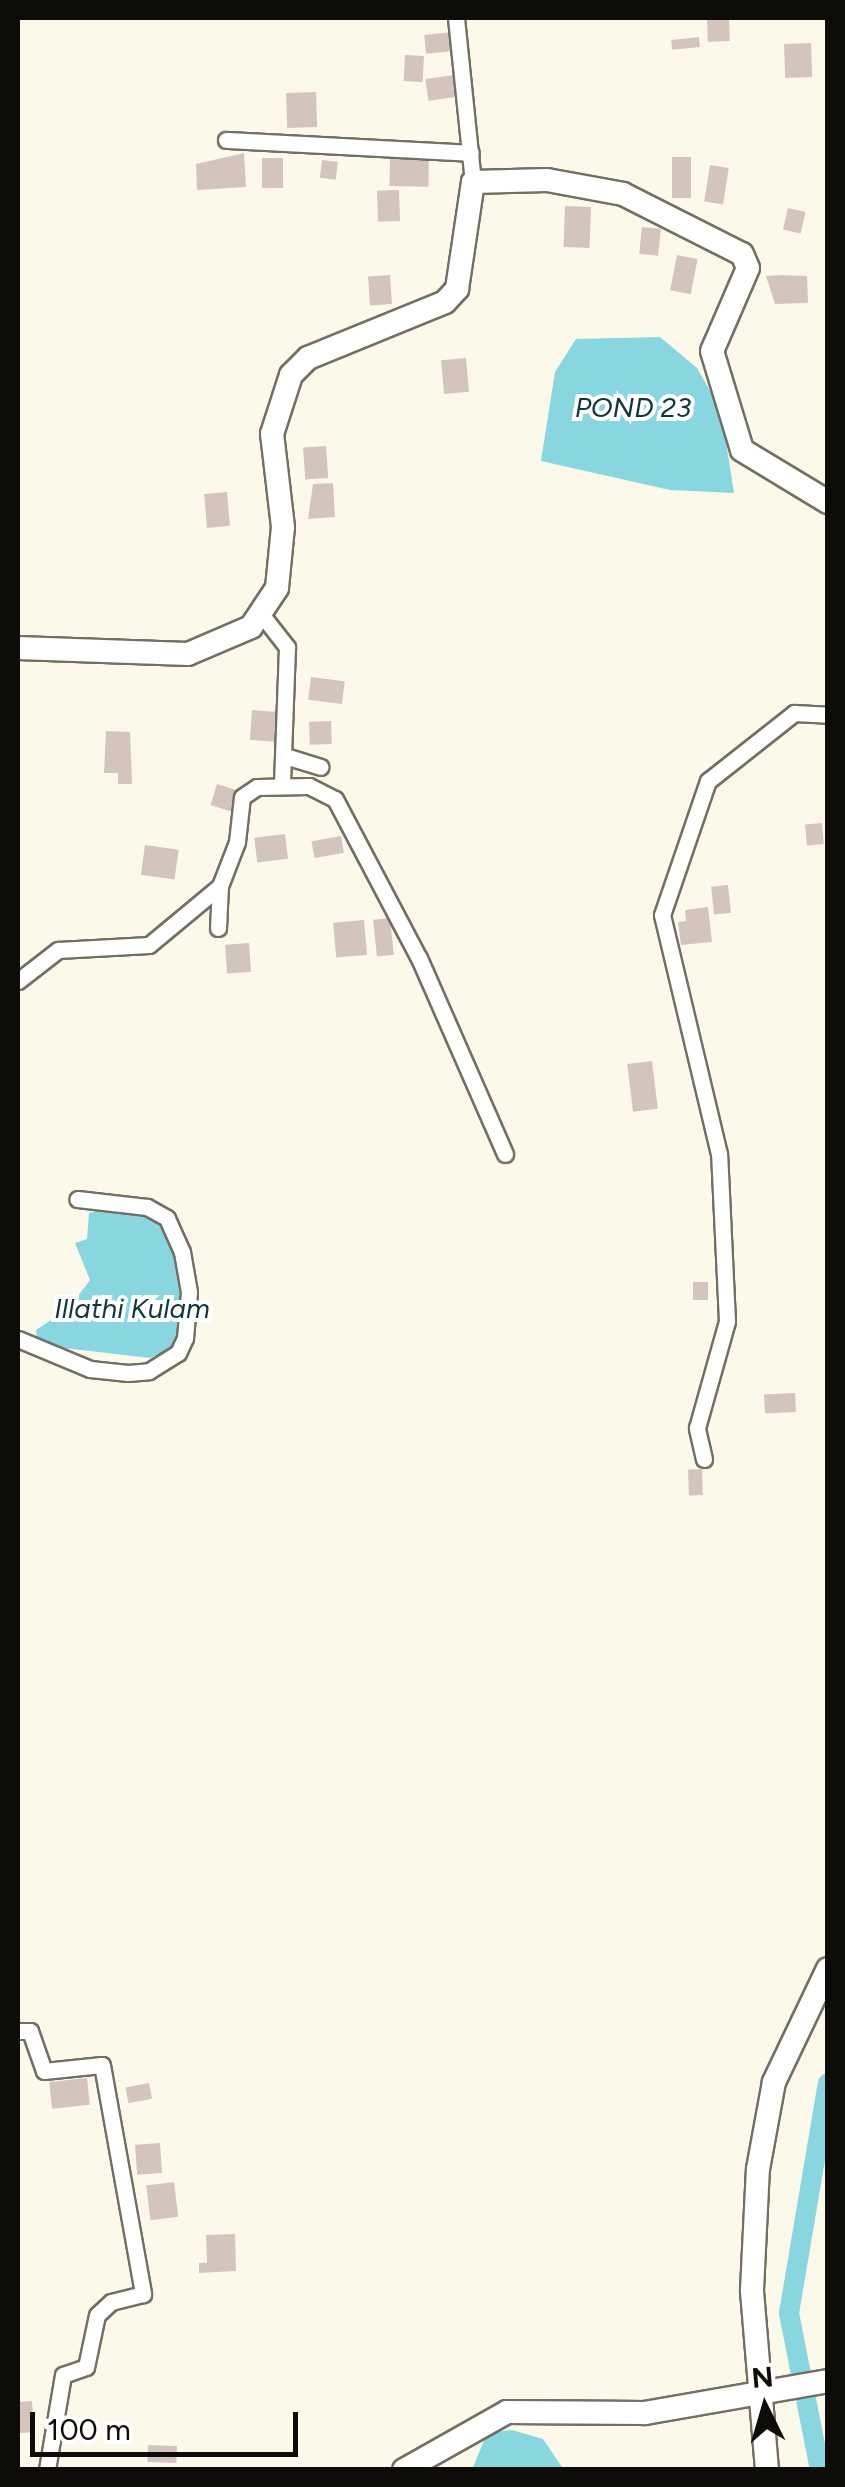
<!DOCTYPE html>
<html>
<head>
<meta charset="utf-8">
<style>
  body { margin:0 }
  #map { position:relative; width:845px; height:2487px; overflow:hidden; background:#fcf9eb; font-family:Figtree,sans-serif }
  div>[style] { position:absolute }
  .water>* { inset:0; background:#88d6e0 }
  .canal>* { height:20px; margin:-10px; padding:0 10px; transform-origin:10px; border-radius:10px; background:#88d6e0 }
  .building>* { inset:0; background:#d3c5be; transform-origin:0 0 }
  .roads { filter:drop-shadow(2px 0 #726f64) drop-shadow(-2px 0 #726f64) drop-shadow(0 2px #726f64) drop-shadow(0 -2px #726f64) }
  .street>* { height:15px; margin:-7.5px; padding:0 7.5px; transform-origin:7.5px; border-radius:7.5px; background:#fff }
  .secondary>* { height:22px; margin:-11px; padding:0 11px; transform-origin:11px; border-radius:11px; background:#fff }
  span { translate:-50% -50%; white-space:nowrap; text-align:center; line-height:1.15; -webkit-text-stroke:8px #fff; paint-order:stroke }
  .water-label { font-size:28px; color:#10363b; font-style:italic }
  .frame { position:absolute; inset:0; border:20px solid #0d0c08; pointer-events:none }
  .north { position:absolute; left:715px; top:2357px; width:100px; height:100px; -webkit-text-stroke:8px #fff; paint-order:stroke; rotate:355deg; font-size:28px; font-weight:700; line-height:40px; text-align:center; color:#0d0c08 }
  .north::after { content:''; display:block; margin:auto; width:35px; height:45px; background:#0d0c08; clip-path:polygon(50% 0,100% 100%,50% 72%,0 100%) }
  .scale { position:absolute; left:30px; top:2412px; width:268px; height:45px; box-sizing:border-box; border:5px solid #0d0c08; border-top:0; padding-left:12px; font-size:30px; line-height:35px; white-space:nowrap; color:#0d0c08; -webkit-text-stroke:8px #fff; paint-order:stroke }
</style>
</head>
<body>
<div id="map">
  <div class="water">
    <div style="clip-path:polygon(660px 337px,697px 368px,721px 410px,734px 493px,670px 490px,541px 461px,555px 372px,576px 339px)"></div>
    <div style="clip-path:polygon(105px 1209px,163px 1219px,177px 1268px,184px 1343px,150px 1358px,38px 1345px,36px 1330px,69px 1308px,90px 1280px,75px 1243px,87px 1239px,89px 1213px)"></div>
    <div style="clip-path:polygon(512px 2430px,543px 2439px,564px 2470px,472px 2470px,487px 2433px)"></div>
  </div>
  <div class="canal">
    <div style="left:820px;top:2470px;width:160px;rotate:-101.2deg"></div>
    <div style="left:789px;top:2313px;width:233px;rotate:-80.4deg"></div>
  </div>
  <div class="building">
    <div style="left:729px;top:18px;width:23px;height:22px;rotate:88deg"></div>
    <div style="left:452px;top:32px;width:19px;height:28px;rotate:84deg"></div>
    <div style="left:699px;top:37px;width:10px;height:28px;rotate:84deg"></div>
    <div style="left:811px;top:43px;width:34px;height:27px;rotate:88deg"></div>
    <div style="left:405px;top:55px;width:19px;height:26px;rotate:3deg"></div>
    <div style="left:454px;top:75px;width:22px;height:29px;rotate:82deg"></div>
    <div style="left:316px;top:92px;width:35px;height:30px;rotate:88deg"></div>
    <div style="clip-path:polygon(244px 153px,246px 187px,197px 190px,196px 164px)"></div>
    <div style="left:390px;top:156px;width:39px;height:30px;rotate:1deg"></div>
    <div style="left:672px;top:157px;width:19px;height:41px"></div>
    <div style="left:262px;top:158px;width:21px;height:30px"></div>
    <div style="left:322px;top:160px;width:16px;height:18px;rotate:7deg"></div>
    <div style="left:710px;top:165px;width:19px;height:37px;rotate:9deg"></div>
    <div style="left:399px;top:190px;width:31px;height:22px;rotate:88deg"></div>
    <div style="left:565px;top:206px;width:26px;height:41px;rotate:2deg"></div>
    <div style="left:788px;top:208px;width:18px;height:22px;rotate:13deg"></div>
    <div style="left:642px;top:227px;width:19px;height:27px;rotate:6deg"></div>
    <div style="left:677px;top:255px;width:21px;height:36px;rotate:11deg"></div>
    <div style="left:390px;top:275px;width:29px;height:22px;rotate:86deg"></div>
    <div style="clip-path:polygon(782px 275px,807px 276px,808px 303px,775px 304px,766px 276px)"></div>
    <div style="left:466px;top:358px;width:34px;height:25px;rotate:85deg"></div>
    <div style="left:326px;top:446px;width:32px;height:23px;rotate:86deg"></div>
    <div style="clip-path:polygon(333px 483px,335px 517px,308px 519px,313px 484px)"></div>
    <div style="left:227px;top:492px;width:34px;height:23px;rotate:85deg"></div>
    <div style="left:311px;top:677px;width:34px;height:23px;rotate:7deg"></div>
    <div style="left:252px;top:710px;width:27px;height:30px;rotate:4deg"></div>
    <div style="left:331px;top:721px;width:23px;height:22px;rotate:88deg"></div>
    <div style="clip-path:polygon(106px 731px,130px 732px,132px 784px,118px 784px,118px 773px,104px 773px)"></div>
    <div style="left:217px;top:784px;width:21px;height:22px;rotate:17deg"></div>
    <div style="left:822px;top:823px;width:21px;height:17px;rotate:85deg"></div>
    <div style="left:285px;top:834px;width:25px;height:31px;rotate:83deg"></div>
    <div style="left:341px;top:836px;width:17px;height:30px;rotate:80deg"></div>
    <div style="left:145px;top:845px;width:34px;height:30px;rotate:8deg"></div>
    <div style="left:728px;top:885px;width:28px;height:17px;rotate:84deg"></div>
    <div style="clip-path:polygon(708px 907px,712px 942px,681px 945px,678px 922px,686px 921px,685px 910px)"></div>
    <div style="left:390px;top:918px;width:37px;height:17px;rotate:84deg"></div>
    <div style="left:364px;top:920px;width:35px;height:31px;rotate:85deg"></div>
    <div style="left:249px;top:943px;width:29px;height:24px;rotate:86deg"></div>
    <div style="left:652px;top:1061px;width:48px;height:25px;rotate:83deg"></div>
    <div style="left:693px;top:1282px;width:15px;height:18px"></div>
    <div style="left:795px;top:1393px;width:19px;height:31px;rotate:87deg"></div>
    <div style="left:702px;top:1469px;width:26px;height:14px;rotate:88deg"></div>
    <div style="left:87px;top:2078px;width:27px;height:38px;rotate:84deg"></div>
    <div style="left:149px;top:2083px;width:16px;height:24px;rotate:79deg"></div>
    <div style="left:160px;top:2143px;width:30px;height:25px;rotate:86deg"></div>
    <div style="left:174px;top:2182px;width:35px;height:28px;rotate:83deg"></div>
    <div style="clip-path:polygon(235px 2234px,236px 2271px,199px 2273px,199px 2263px,207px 2263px,206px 2235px)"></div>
    <div style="left:32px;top:2401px;width:31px;height:14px;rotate:86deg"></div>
    <div style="left:148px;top:2445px;width:29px;height:17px;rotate:2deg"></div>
  </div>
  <div class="roads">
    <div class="street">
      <div style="left:456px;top:18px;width:165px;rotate:84.1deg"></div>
      <div style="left:226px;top:140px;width:245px;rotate:3deg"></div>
      <div style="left:262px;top:615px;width:41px;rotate:52deg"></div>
      <div style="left:287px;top:647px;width:137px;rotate:92.1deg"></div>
      <div style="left:285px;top:756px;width:37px;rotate:17deg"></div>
      <div style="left:218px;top:928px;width:42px;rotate:-87.3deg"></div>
      <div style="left:18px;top:981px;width:51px;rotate:-37.8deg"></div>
      <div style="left:58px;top:950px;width:91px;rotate:-3.1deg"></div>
      <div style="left:149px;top:945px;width:92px;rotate:-39.7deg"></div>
      <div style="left:220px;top:886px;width:47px;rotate:-68.9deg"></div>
      <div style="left:237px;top:842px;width:45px;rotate:-83.7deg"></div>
      <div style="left:242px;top:797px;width:18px;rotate:-34deg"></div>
      <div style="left:257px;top:787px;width:52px;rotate:-1.1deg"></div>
      <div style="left:309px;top:786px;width:29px;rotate:27deg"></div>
      <div style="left:335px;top:799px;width:180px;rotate:62.2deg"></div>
      <div style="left:419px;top:958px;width:214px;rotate:66.3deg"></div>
      <div style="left:18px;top:1339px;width:78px;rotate:22.6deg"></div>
      <div style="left:90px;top:1369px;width:38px;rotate:6deg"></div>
      <div style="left:128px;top:1373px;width:21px;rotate:-5deg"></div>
      <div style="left:149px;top:1371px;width:34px;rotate:-32deg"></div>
      <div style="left:178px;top:1353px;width:17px;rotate:-65deg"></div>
      <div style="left:185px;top:1338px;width:46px;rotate:-85deg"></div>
      <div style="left:189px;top:1292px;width:41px;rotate:-99.9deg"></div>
      <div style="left:182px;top:1252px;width:37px;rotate:-114deg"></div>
      <div style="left:167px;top:1218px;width:23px;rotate:-151deg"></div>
      <div style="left:147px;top:1207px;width:70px;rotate:-173.5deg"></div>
      <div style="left:704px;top:1459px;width:32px;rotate:-103deg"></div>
      <div style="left:697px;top:1428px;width:111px;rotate:-74.3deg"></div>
      <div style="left:727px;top:1321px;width:167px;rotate:-92.7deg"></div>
      <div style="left:719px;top:1154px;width:246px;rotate:-103.4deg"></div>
      <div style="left:662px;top:915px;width:142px;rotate:-71.1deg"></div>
      <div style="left:708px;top:781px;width:110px;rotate:-38.3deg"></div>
      <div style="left:794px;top:713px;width:34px;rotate:3deg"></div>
      <div style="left:18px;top:2031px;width:12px"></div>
      <div style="left:30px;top:2031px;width:42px;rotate:70.7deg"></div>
      <div style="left:44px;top:2071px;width:58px;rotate:-5.9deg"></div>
      <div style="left:102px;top:2065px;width:233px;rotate:79.8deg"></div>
      <div style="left:143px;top:2294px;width:33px;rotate:166deg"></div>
      <div style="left:111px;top:2302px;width:19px;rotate:137deg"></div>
      <div style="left:97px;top:2315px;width:53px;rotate:101.9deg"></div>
      <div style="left:86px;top:2367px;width:24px;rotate:161deg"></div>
      <div style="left:63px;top:2375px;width:96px;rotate:99.6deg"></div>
    </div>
    <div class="secondary">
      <div style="left:18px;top:648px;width:170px;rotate:2deg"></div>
      <div style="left:188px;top:654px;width:69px;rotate:-23.2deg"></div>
      <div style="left:251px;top:627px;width:47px;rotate:-56.3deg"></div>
      <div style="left:277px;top:588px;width:61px;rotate:-84.4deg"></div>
      <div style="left:283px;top:527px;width:94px;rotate:-96.7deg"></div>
      <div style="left:272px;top:434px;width:62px;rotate:-72.1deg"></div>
      <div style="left:291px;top:375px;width:24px;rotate:-45deg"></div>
      <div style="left:308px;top:358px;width:148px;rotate:-22.2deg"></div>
      <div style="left:445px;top:302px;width:18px;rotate:-47deg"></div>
      <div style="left:457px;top:289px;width:108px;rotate:-81.5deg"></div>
      <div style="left:473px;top:182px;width:74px;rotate:-1.5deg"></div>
      <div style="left:547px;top:180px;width:77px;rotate:10.4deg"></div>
      <div style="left:623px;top:194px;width:133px;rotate:26.8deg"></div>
      <div style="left:742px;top:254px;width:15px;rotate:67deg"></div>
      <div style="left:748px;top:268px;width:90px;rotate:113.4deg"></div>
      <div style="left:712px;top:351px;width:103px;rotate:73.1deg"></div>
      <div style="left:742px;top:450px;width:100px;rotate:31.2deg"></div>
      <div style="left:404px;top:2470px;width:118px;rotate:-29.4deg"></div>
      <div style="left:507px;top:2412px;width:138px;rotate:0.4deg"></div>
      <div style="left:645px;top:2413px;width:186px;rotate:-9.9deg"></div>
      <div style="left:767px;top:2470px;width:181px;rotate:-94.8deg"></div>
      <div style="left:752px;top:2290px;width:121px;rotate:-87.2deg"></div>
      <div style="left:758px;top:2169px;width:88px;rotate:-79.6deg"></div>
      <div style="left:774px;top:2082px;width:125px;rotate:-64.5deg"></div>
    </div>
  </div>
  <div class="water-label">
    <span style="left:633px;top:407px">POND 23</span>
    <span style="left:132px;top:1308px">Illathi Kulam</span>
  </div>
  <div class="frame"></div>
  <div class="north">N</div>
  <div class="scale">100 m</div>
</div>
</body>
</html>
